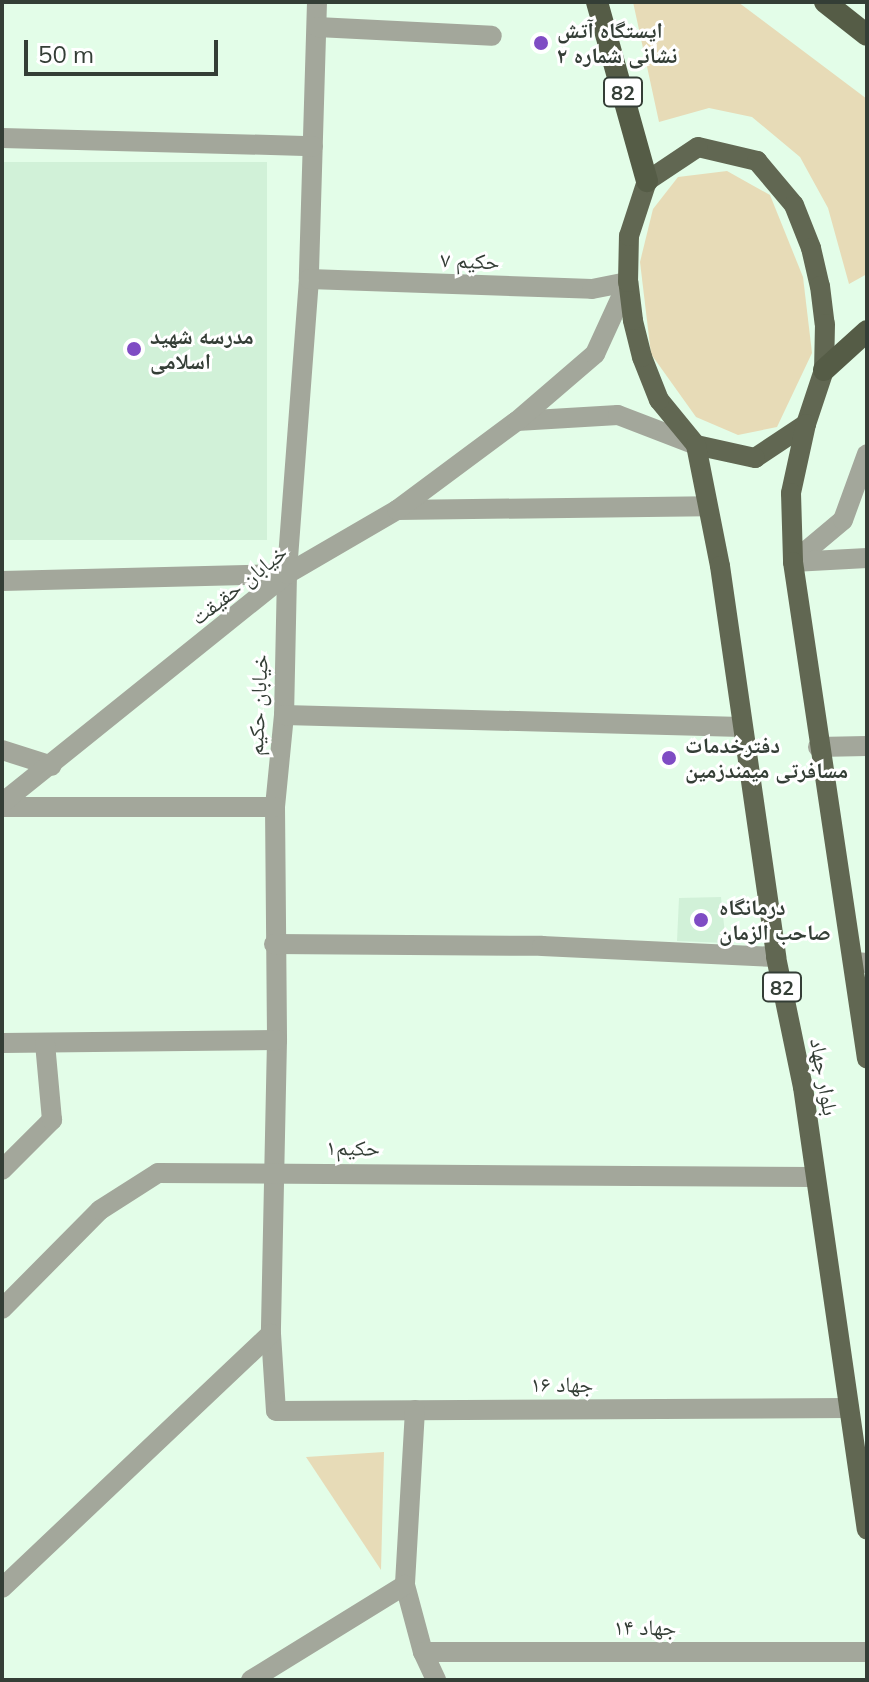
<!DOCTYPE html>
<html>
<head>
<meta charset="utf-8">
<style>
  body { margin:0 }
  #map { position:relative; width:869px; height:1682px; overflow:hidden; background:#e3fde8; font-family:Mulish,"Noto Naskh Arabic",sans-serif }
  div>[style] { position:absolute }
  .built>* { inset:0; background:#d1f1d8; transform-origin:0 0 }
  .green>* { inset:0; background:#e7dbb7 }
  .minor>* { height:20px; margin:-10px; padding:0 10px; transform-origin:10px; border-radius:10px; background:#a3a79b }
  .tertiary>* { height:20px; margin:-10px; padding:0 10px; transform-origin:10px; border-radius:10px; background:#a3a79b }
  .primary>* { height:20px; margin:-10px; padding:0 10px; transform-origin:10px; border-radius:10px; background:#616752 }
  .trunk>* { height:22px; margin:-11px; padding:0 11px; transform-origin:11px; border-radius:11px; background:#555c46 }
  .dots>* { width:22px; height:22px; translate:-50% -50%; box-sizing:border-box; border:4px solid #fff; border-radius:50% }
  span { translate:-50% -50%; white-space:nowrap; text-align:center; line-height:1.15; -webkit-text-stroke:6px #fff; paint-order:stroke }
  .shield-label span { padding:2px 6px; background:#fff; border:2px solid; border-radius:6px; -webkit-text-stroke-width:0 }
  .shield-label { font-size:20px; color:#343e36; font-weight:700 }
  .poi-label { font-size:22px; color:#343e36; font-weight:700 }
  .left { translate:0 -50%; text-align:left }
  .street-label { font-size:22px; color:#343e36 }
  .frame { position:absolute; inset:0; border:4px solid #343e36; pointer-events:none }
  .scale { position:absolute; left:24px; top:40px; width:194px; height:36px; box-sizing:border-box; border:4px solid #343e36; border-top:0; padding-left:10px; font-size:24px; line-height:28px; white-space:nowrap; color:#343e36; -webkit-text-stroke:6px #fff; paint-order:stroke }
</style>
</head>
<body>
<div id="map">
  <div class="built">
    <div style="left:2px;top:162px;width:265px;height:378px"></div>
    <div style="clip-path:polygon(721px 897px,726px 943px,677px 941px,679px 898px)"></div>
  </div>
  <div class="green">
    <div style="clip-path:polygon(633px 2px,738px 2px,867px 99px,867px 274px,849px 284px,828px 208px,800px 157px,752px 117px,709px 108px,659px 122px)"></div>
    <div style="clip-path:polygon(727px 171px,770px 195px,803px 277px,812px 353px,777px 427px,738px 435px,696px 417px,651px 354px,640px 262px,653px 209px,678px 177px)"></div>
    <div style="clip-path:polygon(384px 1452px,381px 1570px,306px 1457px)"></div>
  </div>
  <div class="minor">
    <div style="left:317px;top:2px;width:277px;rotate:91.7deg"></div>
    <div style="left:309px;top:279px;width:296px;rotate:94.3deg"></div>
    <div style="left:287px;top:574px;width:141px;rotate:91.2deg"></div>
    <div style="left:284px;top:715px;width:92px;rotate:95.6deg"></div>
    <div style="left:275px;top:807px;width:233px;rotate:89.5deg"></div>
    <div style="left:277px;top:1040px;width:294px;rotate:91.2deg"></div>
    <div style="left:271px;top:1334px;width:77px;rotate:86.3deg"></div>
    <div style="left:276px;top:1411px;width:573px;rotate:-0.3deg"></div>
    <div style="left:317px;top:27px;width:175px;rotate:2.9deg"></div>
    <div style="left:2px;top:138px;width:311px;rotate:1.5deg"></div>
    <div style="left:309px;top:279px;width:283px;rotate:2deg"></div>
    <div style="left:592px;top:289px;width:37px;rotate:-11deg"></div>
    <div style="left:397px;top:510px;width:310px;rotate:-0.7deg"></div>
    <div style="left:793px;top:562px;width:65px;rotate:-40deg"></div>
    <div style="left:843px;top:520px;width:70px;rotate:-70deg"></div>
    <div style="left:793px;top:562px;width:74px;rotate:-3.1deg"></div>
    <div style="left:2px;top:581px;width:285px;rotate:-1.4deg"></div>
    <div style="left:284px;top:715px;width:458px;rotate:1.5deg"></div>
    <div style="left:818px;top:747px;width:49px;rotate:-1.2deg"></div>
    <div style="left:2px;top:750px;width:52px;rotate:17.7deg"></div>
    <div style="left:2px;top:807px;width:273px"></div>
    <div style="left:274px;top:944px;width:268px;rotate:0.4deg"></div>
    <div style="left:542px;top:946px;width:234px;rotate:2.7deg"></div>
    <div style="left:855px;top:962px;width:12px;rotate:5deg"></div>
    <div style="left:2px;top:1043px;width:275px;rotate:-0.6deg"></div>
    <div style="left:2px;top:1170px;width:71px;rotate:-45deg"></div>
    <div style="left:52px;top:1120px;width:77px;rotate:-95.2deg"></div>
    <div style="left:2px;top:1309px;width:139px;rotate:-45.3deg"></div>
    <div style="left:100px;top:1210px;width:69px;rotate:-32.5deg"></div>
    <div style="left:158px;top:1173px;width:657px;rotate:0.35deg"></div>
    <div style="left:415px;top:1410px;width:175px;rotate:93.3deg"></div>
    <div style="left:405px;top:1585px;width:69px;rotate:75deg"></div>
    <div style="left:423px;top:1652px;width:31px;rotate:65deg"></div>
    <div style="left:2px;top:1588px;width:370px;rotate:-43.4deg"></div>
    <div style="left:423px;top:1652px;width:444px"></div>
    <div style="left:251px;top:1680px;width:181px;rotate:-31.7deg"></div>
  </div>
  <div class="tertiary">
    <div style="left:517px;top:421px;width:101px;rotate:-3.4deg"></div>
    <div style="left:618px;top:415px;width:84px;rotate:21deg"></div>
    <div style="left:2px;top:803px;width:366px;rotate:-38.8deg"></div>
    <div style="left:287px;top:574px;width:127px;rotate:-30.2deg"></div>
    <div style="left:397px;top:510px;width:149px;rotate:-36.6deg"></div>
    <div style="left:517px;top:421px;width:103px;rotate:-40.7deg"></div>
    <div style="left:595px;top:354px;width:79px;rotate:-65.4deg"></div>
  </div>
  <div class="primary">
    <div style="left:698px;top:147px;width:61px;rotate:13.3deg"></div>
    <div style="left:757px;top:161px;width:57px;rotate:49.9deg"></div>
    <div style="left:794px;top:205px;width:46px;rotate:68.4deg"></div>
    <div style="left:811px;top:248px;width:39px;rotate:77deg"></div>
    <div style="left:820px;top:286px;width:38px;rotate:83deg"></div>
    <div style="left:825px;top:324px;width:46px;rotate:91.2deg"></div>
    <div style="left:824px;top:370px;width:57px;rotate:108.4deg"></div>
    <div style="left:806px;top:424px;width:61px;rotate:146.3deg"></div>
    <div style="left:755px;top:458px;width:60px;rotate:-167.6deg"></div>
    <div style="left:696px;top:445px;width:58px;rotate:-129.4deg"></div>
    <div style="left:659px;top:400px;width:46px;rotate:-111.6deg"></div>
    <div style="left:642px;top:357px;width:38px;rotate:-104deg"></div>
    <div style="left:633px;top:320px;width:38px;rotate:-97deg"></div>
    <div style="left:628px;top:282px;width:46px;rotate:-88.8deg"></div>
    <div style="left:629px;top:236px;width:58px;rotate:-71.9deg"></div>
    <div style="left:647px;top:181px;width:61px;rotate:-33.7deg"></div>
    <div style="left:806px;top:424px;width:71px;rotate:102.3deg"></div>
    <div style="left:791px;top:493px;width:69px;rotate:88.3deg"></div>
    <div style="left:793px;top:562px;width:502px;rotate:81.53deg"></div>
    <div style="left:696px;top:445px;width:123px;rotate:78.8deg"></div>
    <div style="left:720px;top:566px;width:395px;rotate:81.8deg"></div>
    <div style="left:776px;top:957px;width:133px;rotate:78.3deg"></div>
    <div style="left:803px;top:1087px;width:447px;rotate:81.8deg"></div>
  </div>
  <div class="trunk">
    <div style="left:597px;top:2px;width:186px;rotate:74.4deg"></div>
    <div style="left:825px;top:2px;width:53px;rotate:38.2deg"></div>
    <div style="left:824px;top:370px;width:58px;rotate:-42.2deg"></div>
  </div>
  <div class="dots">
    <div style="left:541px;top:43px;background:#7f4cc4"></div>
    <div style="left:134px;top:349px;background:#7f4cc4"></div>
    <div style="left:669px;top:758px;background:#7f4cc4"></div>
    <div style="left:701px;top:920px;background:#7f4cc4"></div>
  </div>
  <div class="shield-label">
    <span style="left:623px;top:92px">82</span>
    <span style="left:782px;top:987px">82</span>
  </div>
  <div class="poi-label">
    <span class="left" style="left:557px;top:43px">ایستگاه آتش<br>نشانی شماره ۲</span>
    <span class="left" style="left:150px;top:349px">مدرسه شهید<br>اسلامی</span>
    <span class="left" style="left:685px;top:758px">دفترخدمات<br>مسافرتی میمندزمین</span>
    <span class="left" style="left:719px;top:920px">درمانگاه<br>صاحب الزمان</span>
  </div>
  <div class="street-label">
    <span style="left:470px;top:261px;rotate:2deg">حکیم ۷</span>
    <span style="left:239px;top:585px;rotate:-38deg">خیابان حقیقت</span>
    <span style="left:258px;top:705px;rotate:-87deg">خیابان حکیم</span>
    <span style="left:824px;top:1077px;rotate:80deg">بلوار جهاد</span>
    <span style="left:353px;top:1148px;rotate:1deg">حکیم۱</span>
    <span style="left:562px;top:1385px">جهاد ۱۶</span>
    <span style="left:645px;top:1628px">جهاد ۱۴</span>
  </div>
  <div class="frame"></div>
  <div class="scale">50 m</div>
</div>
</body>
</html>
